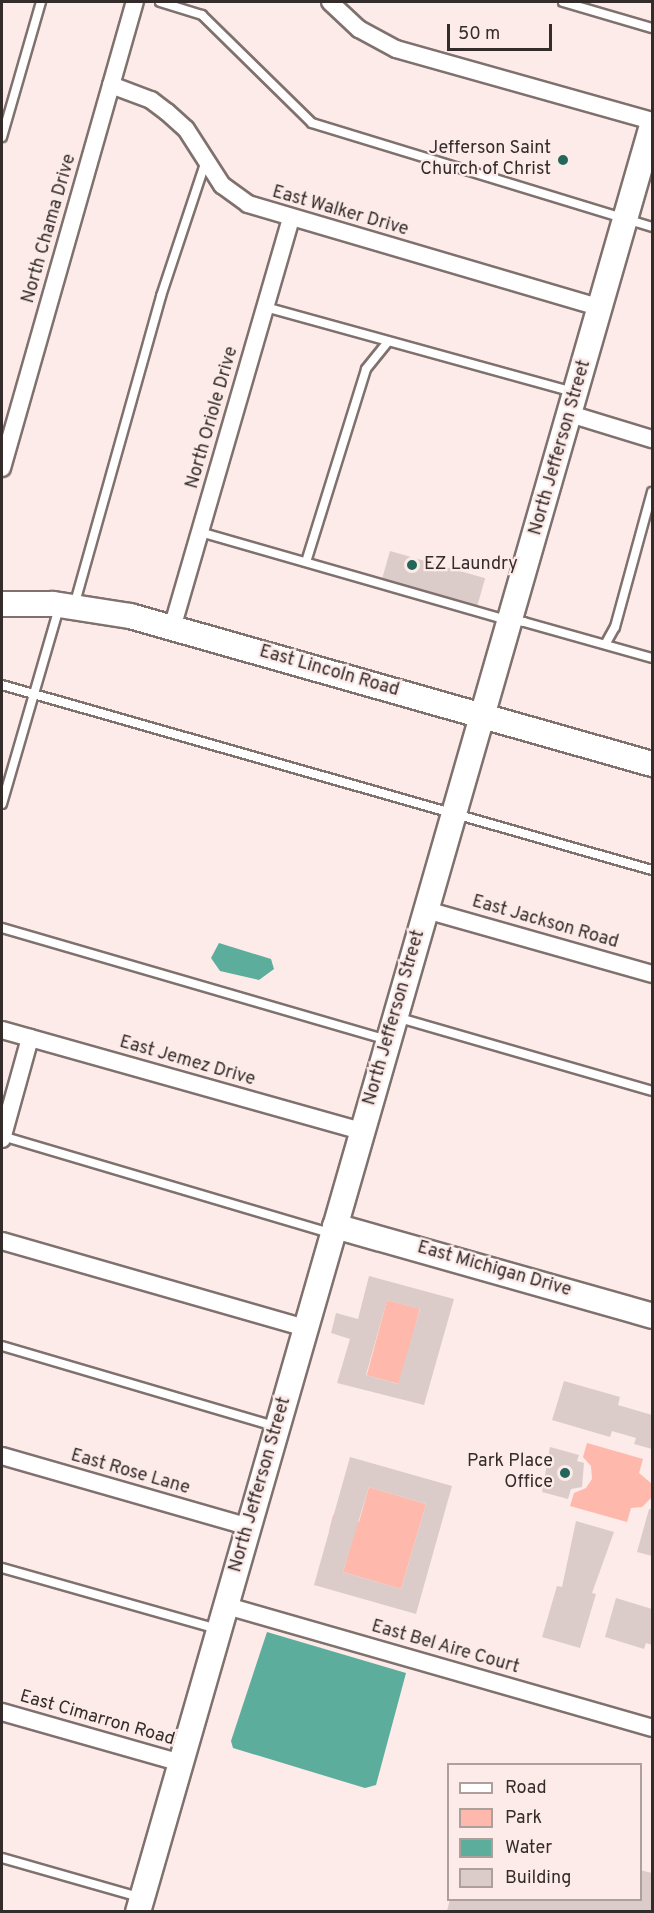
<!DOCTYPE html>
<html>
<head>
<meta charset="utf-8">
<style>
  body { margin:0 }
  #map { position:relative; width:654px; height:1913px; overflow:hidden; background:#fcebe8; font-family:Overpass,sans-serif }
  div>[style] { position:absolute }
  .green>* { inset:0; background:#feb8ac; transform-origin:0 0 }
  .water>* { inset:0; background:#5cad9b }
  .building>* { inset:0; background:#dcccc9; transform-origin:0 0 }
  .roads { filter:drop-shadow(2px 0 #7f716e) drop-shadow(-2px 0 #7f716e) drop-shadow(0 2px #7f716e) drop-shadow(0 -2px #7f716e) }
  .lane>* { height:8px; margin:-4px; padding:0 4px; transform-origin:4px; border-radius:4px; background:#fff }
  .street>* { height:16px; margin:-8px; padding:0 8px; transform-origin:8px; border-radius:8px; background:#fff }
  .secondary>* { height:24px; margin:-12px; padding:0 12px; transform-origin:12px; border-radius:12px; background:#fff }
  .dots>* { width:16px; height:16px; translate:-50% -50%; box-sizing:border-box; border:3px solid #fcebe8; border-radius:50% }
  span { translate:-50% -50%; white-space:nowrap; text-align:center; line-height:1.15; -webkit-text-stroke:4.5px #fcebe8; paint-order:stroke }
  .poi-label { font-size:18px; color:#332c2b }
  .right { translate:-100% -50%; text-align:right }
  .left { translate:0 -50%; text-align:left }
  .street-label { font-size:18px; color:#332c2b }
  .frame { position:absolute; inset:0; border:3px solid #332c2b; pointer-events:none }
  .legend { position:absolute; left:447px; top:1763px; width:195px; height:138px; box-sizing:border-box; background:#fcebe8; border:2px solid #ac9f9c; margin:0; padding:8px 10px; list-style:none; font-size:18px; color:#332c2b }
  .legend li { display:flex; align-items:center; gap:12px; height:30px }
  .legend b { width:30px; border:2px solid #ac9f9c }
  .scale { position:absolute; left:447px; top:24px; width:105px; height:27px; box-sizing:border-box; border:3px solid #332c2b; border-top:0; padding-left:8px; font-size:18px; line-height:21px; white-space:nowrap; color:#332c2b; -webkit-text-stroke:4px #fcebe8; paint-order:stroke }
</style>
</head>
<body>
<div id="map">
  <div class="green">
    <div style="left:387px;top:1300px;width:34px;height:78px;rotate:15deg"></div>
    <div style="clip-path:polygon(587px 1443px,643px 1459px,639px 1473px,652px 1484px,652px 1497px,642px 1507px,631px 1508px,627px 1522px,570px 1506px,574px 1493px,586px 1488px,592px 1479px,591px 1466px,583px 1457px)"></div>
    <div style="clip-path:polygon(369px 1487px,426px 1504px,401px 1589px,343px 1572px,353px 1538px,329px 1531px,333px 1515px,359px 1522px)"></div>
  </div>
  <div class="water">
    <div style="clip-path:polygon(219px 943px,271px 959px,274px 969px,259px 980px,220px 971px,211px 958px)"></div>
    <div style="clip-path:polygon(267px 1632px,406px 1673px,376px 1785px,365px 1788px,233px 1748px,231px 1741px)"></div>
  </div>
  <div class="building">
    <div style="left:390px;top:551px;width:99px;height:28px;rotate:16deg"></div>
    <div style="clip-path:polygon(evenodd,369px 1276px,454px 1299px,424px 1405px,337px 1383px,350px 1339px,331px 1333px,336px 1313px,358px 1319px,369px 1276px,387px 1300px,420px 1309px,398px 1384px,366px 1375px,387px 1300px)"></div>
    <div style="clip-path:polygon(564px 1381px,620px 1397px,618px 1405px,652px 1415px,652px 1449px,634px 1444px,636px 1438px,612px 1431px,610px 1437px,552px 1420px)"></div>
    <div style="clip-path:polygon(550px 1447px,579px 1455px,577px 1461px,584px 1463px,582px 1487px,571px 1489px,568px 1499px,542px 1492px)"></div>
    <div style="clip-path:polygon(evenodd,350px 1457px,452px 1486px,416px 1614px,314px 1585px,350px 1457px,369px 1487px,426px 1504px,401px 1589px,343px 1572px,369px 1487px)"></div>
    <div style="clip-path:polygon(649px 1509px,652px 1509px,652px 1556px,637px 1552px)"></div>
    <div style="clip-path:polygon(576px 1521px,614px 1532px,592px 1593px,596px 1594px,580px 1648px,542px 1637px,557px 1586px,562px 1587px)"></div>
    <div style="clip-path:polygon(616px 1598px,652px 1609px,652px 1645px,646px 1643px,644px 1649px,605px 1637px)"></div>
    <div style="clip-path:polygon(640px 1870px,652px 1873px,652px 1911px,447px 1911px,450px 1899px,640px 1899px)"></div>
  </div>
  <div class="roads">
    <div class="lane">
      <div style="left:160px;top:2px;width:44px;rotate:17.2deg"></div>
      <div style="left:202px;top:15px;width:154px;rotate:44.5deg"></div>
      <div style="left:312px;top:123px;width:356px;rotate:17deg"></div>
      <div style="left:563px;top:2px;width:93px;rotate:16.3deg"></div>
      <div style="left:2px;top:137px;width:141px;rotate:-73.9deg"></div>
      <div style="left:265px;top:307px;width:320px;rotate:15.4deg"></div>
      <div style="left:200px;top:532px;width:311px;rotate:16deg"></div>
      <div style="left:499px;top:618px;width:25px;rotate:9deg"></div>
      <div style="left:524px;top:622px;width:133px;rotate:15.7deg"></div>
      <div style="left:306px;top:562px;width:202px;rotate:-72.7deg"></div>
      <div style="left:366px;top:369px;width:33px;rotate:-51deg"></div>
      <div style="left:74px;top:606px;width:322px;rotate:-74.3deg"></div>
      <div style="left:161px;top:296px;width:139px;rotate:-71.6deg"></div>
      <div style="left:606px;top:643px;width:18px;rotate:-61deg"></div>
      <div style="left:615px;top:627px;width:140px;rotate:-74.7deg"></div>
      <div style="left:2px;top:685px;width:676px;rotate:15.89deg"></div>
      <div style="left:2px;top:804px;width:204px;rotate:-73.8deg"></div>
      <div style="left:2px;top:928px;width:402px;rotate:16.2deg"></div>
      <div style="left:396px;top:1017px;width:266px;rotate:16.1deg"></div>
      <div style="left:2px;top:1136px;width:344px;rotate:16.5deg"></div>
      <div style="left:2px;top:1346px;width:284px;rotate:16.4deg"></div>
      <div style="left:2px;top:1568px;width:223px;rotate:15.8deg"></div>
      <div style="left:2px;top:1858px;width:142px;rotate:15.9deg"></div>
    </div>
    <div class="street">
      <div style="left:330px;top:2px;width:40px;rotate:43deg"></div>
      <div style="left:359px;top:29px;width:42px;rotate:28.4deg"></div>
      <div style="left:396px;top:49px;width:266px;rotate:15.7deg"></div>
      <div style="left:111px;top:85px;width:43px;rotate:20.6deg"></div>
      <div style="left:151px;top:100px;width:20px;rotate:37deg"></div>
      <div style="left:167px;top:112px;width:25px;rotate:42deg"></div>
      <div style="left:186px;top:129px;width:67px;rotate:57.3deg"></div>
      <div style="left:222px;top:185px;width:32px;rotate:36deg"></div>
      <div style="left:248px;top:204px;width:368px;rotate:16.4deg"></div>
      <div style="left:570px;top:414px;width:86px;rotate:17deg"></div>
      <div style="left:2px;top:468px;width:485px;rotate:-74.1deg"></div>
      <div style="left:172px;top:628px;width:427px;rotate:-73.8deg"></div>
      <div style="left:426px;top:910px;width:235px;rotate:15.8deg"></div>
      <div style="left:2px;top:1030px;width:374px;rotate:15.7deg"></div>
      <div style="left:2px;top:1139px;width:105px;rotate:-74.5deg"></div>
      <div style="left:2px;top:1241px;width:316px;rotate:16deg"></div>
      <div style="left:2px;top:1456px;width:257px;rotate:16deg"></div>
      <div style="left:227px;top:1606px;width:442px;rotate:16deg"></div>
      <div style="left:2px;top:1712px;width:186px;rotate:15.9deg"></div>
    </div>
    <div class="secondary">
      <div style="left:2px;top:604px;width:51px"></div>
      <div style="left:53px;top:604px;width:78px;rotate:8.9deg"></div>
      <div style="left:130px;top:616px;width:543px;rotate:15.83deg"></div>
      <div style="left:335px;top:1226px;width:330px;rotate:15.8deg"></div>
      <div style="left:138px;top:1912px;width:1859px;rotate:-73.95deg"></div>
    </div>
  </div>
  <div class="dots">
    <div style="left:563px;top:160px;background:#226759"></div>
    <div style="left:412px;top:565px;background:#226759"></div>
    <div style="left:565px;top:1473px;background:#226759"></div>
  </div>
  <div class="poi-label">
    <span class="right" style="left:551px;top:160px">Jefferson Saint<br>Church of Christ</span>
    <span class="left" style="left:424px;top:565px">EZ Laundry</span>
    <span class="right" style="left:553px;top:1473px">Park Place<br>Office</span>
  </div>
  <div class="street-label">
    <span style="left:340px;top:212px;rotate:16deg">East Walker Drive</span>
    <span style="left:50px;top:229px;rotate:-74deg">North Chama Drive</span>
    <span style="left:213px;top:418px;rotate:-74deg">North Oriole Drive</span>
    <span style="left:561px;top:448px;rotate:-74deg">North Jefferson Street</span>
    <span style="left:329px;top:672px;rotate:16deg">East Lincoln Road</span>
    <span style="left:545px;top:923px;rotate:16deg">East Jackson Road</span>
    <span style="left:395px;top:1018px;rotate:-74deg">North Jefferson Street</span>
    <span style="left:187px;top:1062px;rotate:16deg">East Jemez Drive</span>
    <span style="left:494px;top:1270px;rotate:16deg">East Michigan Drive</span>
    <span style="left:130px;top:1473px;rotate:16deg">East Rose Lane</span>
    <span style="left:261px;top:1485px;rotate:-74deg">North Jefferson Street</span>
    <span style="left:445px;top:1648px;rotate:16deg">East Bel Aire Court</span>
    <span style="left:97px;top:1719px;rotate:16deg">East Cimarron Road</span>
  </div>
  <div class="frame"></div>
  <ul class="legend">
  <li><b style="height:8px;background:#fff"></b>Road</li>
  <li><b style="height:16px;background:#feb8ac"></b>Park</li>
  <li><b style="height:16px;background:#5cad9b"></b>Water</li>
  <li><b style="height:16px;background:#dcccc9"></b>Building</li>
  </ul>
  <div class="scale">50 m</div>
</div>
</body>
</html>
